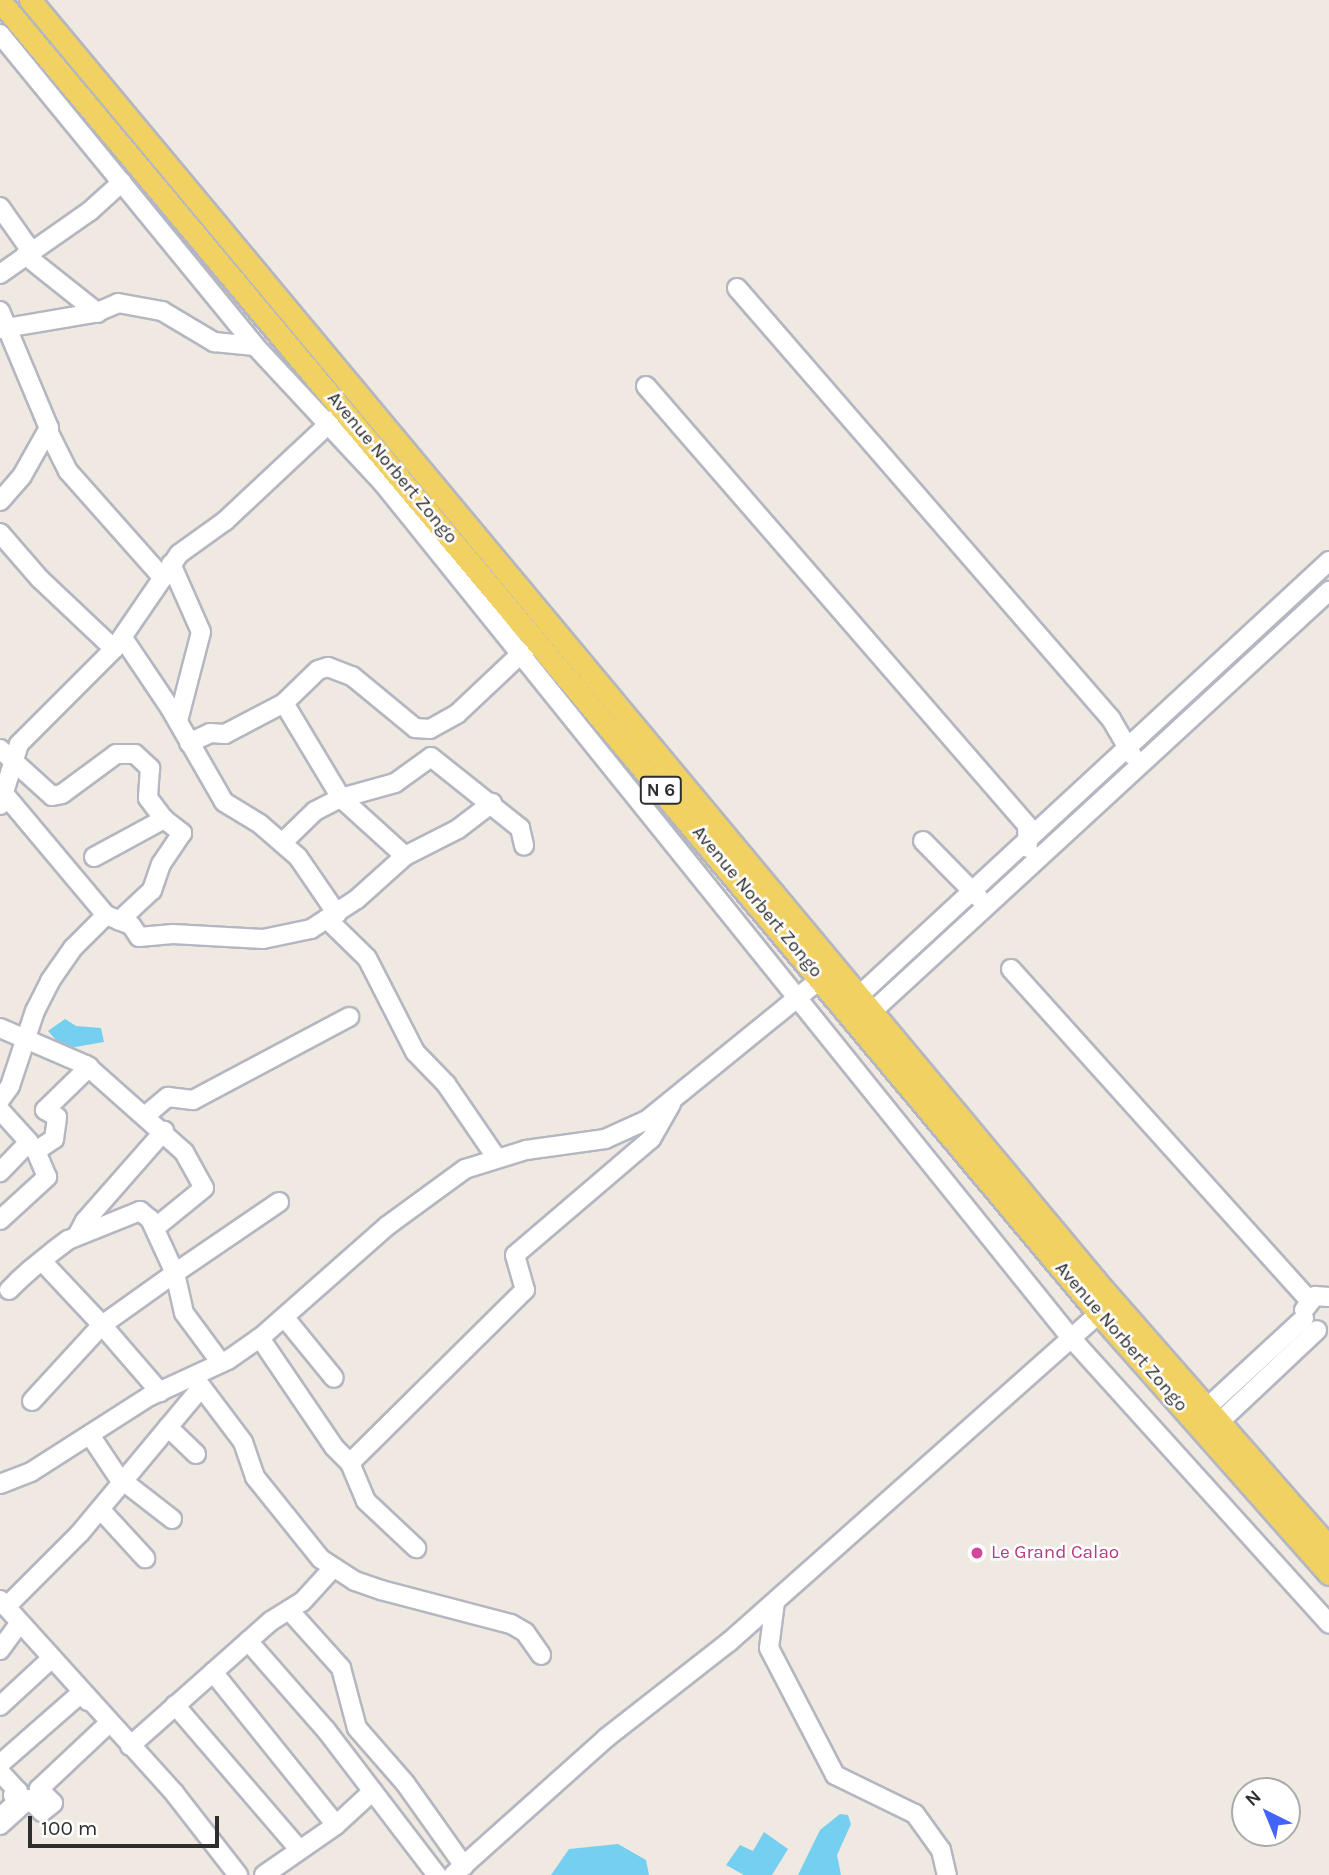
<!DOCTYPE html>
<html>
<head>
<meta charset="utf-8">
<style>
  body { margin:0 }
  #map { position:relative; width:1329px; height:1875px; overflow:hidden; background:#efe9e1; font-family:Karla,sans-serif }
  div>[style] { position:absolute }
  .water>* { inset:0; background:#75cff0 }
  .roads { filter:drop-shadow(2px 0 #b4b7c1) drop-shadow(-2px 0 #b4b7c1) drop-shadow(0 2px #b4b7c1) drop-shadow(0 -2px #b4b7c1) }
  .minor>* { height:18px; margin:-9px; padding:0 9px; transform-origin:9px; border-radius:9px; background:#fff }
  .major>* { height:21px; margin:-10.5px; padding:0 10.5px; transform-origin:10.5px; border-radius:10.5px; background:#f2d163 }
  .dots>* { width:19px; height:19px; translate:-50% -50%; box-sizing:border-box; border:4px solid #fff; border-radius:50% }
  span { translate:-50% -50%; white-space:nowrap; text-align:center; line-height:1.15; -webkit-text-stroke:5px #fff; paint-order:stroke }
  .shield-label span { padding:2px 5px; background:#fff; border:2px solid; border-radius:5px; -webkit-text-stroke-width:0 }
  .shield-label { font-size:18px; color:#2e2e2e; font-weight:700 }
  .street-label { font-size:19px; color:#2e2e2e }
  .hotel-label { font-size:19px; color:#b23c85 }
  .left { translate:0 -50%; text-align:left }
  .north { position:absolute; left:1231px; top:1777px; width:70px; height:70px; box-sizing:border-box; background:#fff; border:2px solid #ababab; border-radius:50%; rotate:317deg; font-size:19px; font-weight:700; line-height:28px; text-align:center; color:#2e2e2e }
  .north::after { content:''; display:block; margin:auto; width:24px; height:32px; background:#4264fb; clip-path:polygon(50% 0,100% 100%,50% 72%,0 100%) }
  .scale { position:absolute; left:28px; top:1816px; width:191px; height:32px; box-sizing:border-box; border:4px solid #2e2e2e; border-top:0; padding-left:9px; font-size:21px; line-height:24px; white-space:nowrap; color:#2e2e2e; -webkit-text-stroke:5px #fff; paint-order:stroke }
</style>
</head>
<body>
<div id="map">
  <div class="water">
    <div style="clip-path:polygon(65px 1019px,76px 1026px,101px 1028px,104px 1042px,64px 1049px,48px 1031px)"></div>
    <div style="clip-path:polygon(840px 1814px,848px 1815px,851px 1824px,837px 1855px,841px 1875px,798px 1875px,820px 1830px)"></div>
    <div style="clip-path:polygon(764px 1832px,788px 1849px,772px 1875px,744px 1875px,726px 1865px,740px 1845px,753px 1851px)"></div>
    <div style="clip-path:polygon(618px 1844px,646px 1860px,649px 1875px,551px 1875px,569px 1849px)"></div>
  </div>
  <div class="roads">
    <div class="minor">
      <div style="left:0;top:34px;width:403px;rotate:50.7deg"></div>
      <div style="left:255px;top:346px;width:186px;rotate:47deg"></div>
      <div style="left:382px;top:482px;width:1099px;rotate:51.17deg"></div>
      <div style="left:1071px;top:1338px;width:385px;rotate:47.9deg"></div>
      <div style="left:0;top:207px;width:54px;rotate:54.8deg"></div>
      <div style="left:25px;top:255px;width:93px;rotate:38.5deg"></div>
      <div style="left:0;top:274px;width:110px;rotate:-35deg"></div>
      <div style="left:90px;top:211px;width:43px;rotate:-42.2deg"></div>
      <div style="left:737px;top:288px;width:571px;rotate:49.05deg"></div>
      <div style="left:1111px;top:719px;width:42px;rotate:59.7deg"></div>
      <div style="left:0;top:311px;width:127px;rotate:67.3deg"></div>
      <div style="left:49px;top:428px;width:55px;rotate:119.4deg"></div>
      <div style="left:22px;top:476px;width:33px;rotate:131deg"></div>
      <div style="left:0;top:329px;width:96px;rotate:-9.6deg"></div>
      <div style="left:95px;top:313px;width:25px;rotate:-23deg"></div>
      <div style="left:118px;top:303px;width:45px;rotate:10.3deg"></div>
      <div style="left:162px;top:311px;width:61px;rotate:30.8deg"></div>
      <div style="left:214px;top:342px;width:41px;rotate:5.6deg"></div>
      <div style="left:646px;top:386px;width:581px;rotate:49.05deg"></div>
      <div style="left:1027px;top:825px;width:23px;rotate:88deg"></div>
      <div style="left:48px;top:431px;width:45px;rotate:63.4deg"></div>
      <div style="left:68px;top:471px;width:143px;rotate:48.4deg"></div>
      <div style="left:0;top:533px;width:61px;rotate:49deg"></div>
      <div style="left:40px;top:579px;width:102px;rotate:43.4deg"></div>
      <div style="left:171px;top:564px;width:74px;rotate:66.2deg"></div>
      <div style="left:201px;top:632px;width:92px;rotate:104.5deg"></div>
      <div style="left:123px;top:638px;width:84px;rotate:56.1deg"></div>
      <div style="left:170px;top:708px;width:108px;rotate:60.1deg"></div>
      <div style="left:224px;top:802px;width:42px;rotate:31.4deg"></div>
      <div style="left:260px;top:824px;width:50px;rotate:41deg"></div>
      <div style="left:298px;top:857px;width:69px;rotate:55.6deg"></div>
      <div style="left:284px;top:703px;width:47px;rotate:-44.1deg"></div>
      <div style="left:318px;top:670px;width:10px;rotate:-17deg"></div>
      <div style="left:328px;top:667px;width:26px;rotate:21deg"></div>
      <div style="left:352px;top:676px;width:82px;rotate:39.5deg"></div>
      <div style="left:415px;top:728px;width:15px;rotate:4deg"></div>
      <div style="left:430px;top:729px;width:31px;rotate:-29deg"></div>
      <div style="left:457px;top:714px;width:96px;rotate:-43.3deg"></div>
      <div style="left:189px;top:743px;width:23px;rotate:-25deg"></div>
      <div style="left:210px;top:733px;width:15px;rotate:4deg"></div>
      <div style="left:225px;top:734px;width:67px;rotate:-27.7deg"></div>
      <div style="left:284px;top:703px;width:111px;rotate:59deg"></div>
      <div style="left:341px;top:798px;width:86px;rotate:42.2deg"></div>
      <div style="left:0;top:749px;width:70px;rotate:42.1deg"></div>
      <div style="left:52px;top:796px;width:10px;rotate:-11deg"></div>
      <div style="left:62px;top:794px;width:67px;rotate:-36.5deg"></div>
      <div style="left:116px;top:754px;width:19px"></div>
      <div style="left:135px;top:754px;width:21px;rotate:43deg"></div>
      <div style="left:150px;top:768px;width:30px;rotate:94deg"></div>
      <div style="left:148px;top:798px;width:26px;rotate:53deg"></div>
      <div style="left:6px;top:796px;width:155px;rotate:50deg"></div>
      <div style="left:106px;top:915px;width:27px;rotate:22deg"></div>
      <div style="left:131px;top:925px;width:14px;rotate:56deg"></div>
      <div style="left:139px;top:937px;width:34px;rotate:-5deg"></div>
      <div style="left:173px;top:934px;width:90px;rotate:3.2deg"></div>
      <div style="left:263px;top:939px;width:49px;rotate:-11.8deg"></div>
      <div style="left:311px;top:929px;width:55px;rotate:-33.1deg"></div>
      <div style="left:357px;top:899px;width:64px;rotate:-41.9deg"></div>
      <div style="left:405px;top:856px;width:59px;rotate:-27deg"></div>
      <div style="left:458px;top:829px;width:43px;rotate:-37.4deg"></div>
      <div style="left:0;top:805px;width:64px;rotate:-72.7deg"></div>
      <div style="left:19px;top:744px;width:134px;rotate:-45deg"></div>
      <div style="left:114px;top:649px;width:115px;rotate:-55.6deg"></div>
      <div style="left:179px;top:554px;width:57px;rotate:-35.7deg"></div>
      <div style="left:225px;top:521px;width:149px;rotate:-43.1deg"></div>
      <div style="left:923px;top:841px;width:80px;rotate:45.5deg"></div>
      <div style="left:282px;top:843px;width:46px;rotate:-44.1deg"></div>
      <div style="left:315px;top:811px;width:29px;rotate:-27deg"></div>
      <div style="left:341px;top:798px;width:56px;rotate:-15.5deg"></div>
      <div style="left:395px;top:783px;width:44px;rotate:-35.8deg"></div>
      <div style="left:431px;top:757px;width:114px;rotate:38.6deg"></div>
      <div style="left:520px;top:828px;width:18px;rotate:77deg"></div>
      <div style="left:94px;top:857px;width:80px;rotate:-28.5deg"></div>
      <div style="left:164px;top:819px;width:23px;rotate:38deg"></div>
      <div style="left:182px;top:833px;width:37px;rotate:124deg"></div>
      <div style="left:161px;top:864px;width:28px;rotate:109deg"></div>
      <div style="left:152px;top:890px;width:45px;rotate:136.8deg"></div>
      <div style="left:328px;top:920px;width:54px;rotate:44.3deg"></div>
      <div style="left:367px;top:958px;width:106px;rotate:62.9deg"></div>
      <div style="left:415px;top:1052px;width:45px;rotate:45.9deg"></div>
      <div style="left:446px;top:1084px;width:88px;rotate:55.6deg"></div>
      <div style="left:1011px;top:969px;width:445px;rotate:48deg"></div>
      <div style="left:851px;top:1003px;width:651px;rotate:-42.76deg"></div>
      <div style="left:862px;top:1021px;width:635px;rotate:-42.64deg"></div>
      <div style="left:0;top:1028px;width:94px;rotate:23.3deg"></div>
      <div style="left:86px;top:1065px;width:131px;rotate:41.6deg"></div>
      <div style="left:184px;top:1152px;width:41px;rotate:60.9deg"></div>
      <div style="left:204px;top:1188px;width:63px;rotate:140.8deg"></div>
      <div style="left:0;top:1100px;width:17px;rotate:-54deg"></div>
      <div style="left:10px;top:1086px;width:79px;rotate:-71.6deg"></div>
      <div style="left:35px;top:1011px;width:34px;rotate:-63deg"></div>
      <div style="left:50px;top:981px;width:40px;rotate:-55.1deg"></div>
      <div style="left:73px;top:948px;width:47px;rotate:-45deg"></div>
      <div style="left:0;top:1110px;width:43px;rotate:47.8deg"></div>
      <div style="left:29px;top:1142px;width:42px;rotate:134deg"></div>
      <div style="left:145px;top:1116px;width:30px;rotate:-40deg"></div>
      <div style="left:168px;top:1097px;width:25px;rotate:7deg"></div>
      <div style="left:193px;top:1100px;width:177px;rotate:-28deg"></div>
      <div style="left:0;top:1220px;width:64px;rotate:-42.5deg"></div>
      <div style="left:47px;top:1177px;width:28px;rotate:-113deg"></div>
      <div style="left:36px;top:1151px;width:22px;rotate:-34deg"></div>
      <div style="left:54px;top:1139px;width:22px;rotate:-82deg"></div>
      <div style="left:57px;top:1117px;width:14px;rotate:-150deg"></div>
      <div style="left:45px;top:1110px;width:62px;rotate:-44.3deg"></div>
      <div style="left:78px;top:1234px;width:15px;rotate:-62deg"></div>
      <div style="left:85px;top:1221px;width:120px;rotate:-48.7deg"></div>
      <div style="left:9px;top:1290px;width:14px;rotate:-45deg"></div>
      <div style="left:19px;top:1280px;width:15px;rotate:-42deg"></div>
      <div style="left:30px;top:1270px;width:33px;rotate:-39deg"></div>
      <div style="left:56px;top:1249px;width:15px;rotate:-37deg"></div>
      <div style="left:68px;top:1240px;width:78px;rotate:-21.9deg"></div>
      <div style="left:140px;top:1211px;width:13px;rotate:39deg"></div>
      <div style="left:150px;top:1219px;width:60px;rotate:65.2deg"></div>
      <div style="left:175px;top:1273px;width:90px;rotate:144.5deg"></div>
      <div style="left:102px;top:1325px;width:88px;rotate:-133.2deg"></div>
      <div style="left:1304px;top:1310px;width:18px;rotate:-52deg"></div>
      <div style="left:1315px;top:1296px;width:14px;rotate:4deg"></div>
      <div style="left:285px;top:1318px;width:77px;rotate:50.8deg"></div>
      <div style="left:260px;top:1338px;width:132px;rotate:55.8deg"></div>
      <div style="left:334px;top:1447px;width:23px;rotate:45deg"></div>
      <div style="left:350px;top:1463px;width:41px;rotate:67.2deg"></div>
      <div style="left:366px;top:1501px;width:69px;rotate:43.2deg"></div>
      <div style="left:221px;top:1363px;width:62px;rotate:-126.5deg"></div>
      <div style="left:184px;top:1313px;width:41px;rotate:-102.7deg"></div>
      <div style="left:175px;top:1273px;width:126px;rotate:-34.3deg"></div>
      <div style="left:194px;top:1377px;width:81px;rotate:53deg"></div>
      <div style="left:243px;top:1442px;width:37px;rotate:71deg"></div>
      <div style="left:255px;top:1477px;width:105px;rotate:51.2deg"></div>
      <div style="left:321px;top:1559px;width:40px;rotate:32.9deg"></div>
      <div style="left:355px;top:1581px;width:28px;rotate:19deg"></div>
      <div style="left:381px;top:1590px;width:134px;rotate:14.7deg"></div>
      <div style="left:511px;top:1624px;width:16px;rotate:30deg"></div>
      <div style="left:525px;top:1632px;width:28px;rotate:55deg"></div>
      <div style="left:32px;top:1401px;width:103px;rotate:-47.4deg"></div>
      <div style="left:102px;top:1325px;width:89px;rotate:49.1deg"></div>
      <div style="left:1199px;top:1415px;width:143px;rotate:-42.7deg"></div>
      <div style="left:168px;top:1427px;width:39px;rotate:44deg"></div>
      <div style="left:1210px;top:1431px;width:147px;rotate:-43.3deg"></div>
      <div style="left:90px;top:1435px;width:58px;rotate:56.3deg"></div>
      <div style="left:350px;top:1463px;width:246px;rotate:-44.7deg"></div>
      <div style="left:525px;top:1290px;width:36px;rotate:-106deg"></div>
      <div style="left:515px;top:1255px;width:179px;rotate:-40.5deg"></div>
      <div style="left:651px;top:1139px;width:40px;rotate:-60.3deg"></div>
      <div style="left:123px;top:1481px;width:62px;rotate:37.8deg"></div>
      <div style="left:0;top:1484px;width:33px;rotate:-21deg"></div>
      <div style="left:31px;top:1472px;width:141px;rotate:-32.6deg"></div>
      <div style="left:150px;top:1396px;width:86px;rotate:-24.8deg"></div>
      <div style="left:228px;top:1360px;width:39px;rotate:-35deg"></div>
      <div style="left:260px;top:1338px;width:169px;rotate:-41.4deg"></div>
      <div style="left:387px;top:1226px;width:97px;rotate:-36.2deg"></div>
      <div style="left:465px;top:1169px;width:64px;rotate:-17.3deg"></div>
      <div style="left:526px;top:1150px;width:80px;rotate:-7.9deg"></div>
      <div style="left:605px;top:1139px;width:46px;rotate:-24.3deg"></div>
      <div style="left:647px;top:1120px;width:225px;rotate:-39.1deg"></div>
      <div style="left:100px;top:1509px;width:67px;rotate:47.4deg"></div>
      <div style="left:0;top:1600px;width:261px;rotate:47.9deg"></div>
      <div style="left:175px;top:1794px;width:103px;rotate:52.1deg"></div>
      <div style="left:775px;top:1602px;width:46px;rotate:97.4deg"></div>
      <div style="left:769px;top:1648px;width:143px;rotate:62.5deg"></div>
      <div style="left:835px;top:1775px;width:89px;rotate:26deg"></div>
      <div style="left:915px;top:1814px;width:44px;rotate:54.2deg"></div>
      <div style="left:941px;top:1850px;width:26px;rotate:77deg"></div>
      <div style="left:6px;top:1607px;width:105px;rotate:-45deg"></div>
      <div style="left:80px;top:1533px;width:189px;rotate:-50.2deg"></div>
      <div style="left:289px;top:1610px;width:78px;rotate:48.1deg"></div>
      <div style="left:341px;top:1668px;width:62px;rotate:75.1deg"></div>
      <div style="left:357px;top:1728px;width:73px;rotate:48.9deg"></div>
      <div style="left:405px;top:1783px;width:102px;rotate:54.6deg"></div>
      <div style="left:248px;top:1641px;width:118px;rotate:48.8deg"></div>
      <div style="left:326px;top:1730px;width:183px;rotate:52.6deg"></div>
      <div style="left:0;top:1650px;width:34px;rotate:-54deg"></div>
      <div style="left:213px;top:1672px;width:196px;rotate:51.2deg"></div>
      <div style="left:336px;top:1825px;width:50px;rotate:-42.6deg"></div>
      <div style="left:175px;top:1705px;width:190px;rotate:49.3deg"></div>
      <div style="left:0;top:1706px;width:69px;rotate:-42.7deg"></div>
      <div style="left:130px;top:1746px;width:188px;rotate:-41.6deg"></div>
      <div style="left:271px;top:1621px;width:36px;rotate:-32deg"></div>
      <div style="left:302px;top:1602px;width:46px;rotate:-47.6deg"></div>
      <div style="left:0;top:1764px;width:108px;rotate:-41.2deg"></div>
      <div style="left:81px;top:1693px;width:11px;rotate:49deg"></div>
      <div style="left:0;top:1772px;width:26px;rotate:47deg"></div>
      <div style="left:18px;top:1791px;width:6px;rotate:141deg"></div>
      <div style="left:13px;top:1795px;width:8px;rotate:50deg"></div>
      <div style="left:18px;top:1801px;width:16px;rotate:137deg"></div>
      <div style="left:0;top:1825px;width:39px;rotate:-42deg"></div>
      <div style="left:29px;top:1799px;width:18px;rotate:45deg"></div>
      <div style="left:42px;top:1812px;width:14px;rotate:-39deg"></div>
      <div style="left:53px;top:1803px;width:20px;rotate:-135deg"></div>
      <div style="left:39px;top:1789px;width:96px;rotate:-43.3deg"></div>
      <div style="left:264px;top:1875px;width:88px;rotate:-34.8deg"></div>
      <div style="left:453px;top:1875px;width:205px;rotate:-41.8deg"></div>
      <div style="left:606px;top:1738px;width:156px;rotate:-38deg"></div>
      <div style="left:729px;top:1642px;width:494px;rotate:-41.6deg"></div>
    </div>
    <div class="major">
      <div style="left:30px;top:0;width:1667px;rotate:50.23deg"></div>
      <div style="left:1096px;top:1281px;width:354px;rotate:48.8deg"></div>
      <div style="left:0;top:1px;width:1712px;rotate:50.07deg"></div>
      <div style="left:1099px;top:1314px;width:347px;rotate:48.5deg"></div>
    </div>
  </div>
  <div class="dots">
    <div style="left:977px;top:1553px;background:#d1479c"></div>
  </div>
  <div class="shield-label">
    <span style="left:661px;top:790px">N 6</span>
  </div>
  <div class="street-label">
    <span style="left:392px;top:468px;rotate:50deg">Avenue Norbert Zongo</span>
    <span style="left:757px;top:902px;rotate:50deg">Avenue Norbert Zongo</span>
    <span style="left:1121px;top:1337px;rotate:49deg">Avenue Norbert Zongo</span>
  </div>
  <div class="hotel-label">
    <span class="left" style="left:991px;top:1553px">Le Grand Calao</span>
  </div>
  <div class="north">N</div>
  <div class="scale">100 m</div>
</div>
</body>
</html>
